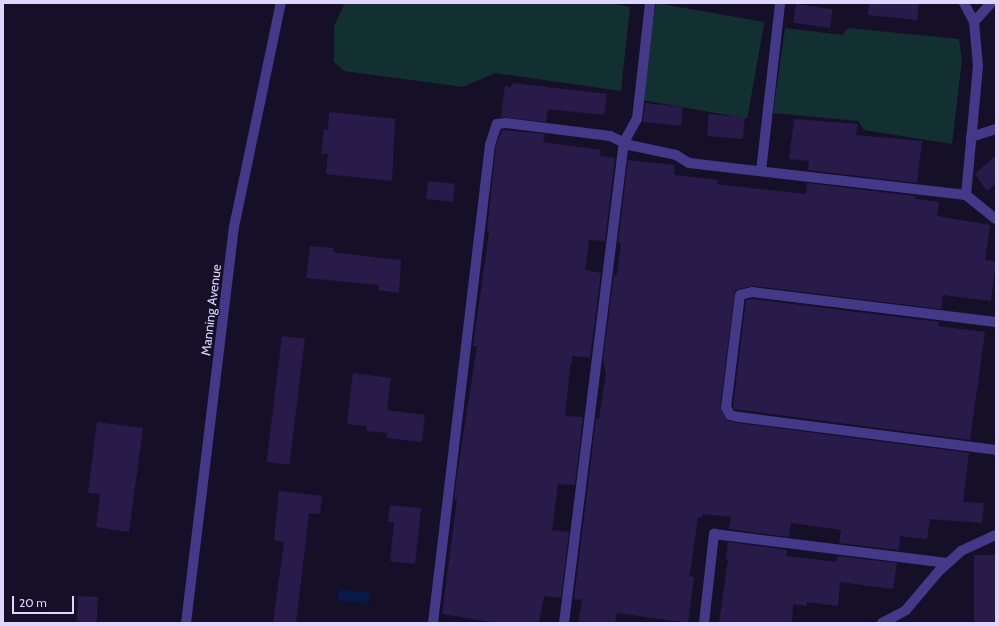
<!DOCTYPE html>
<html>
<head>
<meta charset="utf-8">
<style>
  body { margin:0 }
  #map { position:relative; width:999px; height:626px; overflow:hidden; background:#160f28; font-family:Cabin,sans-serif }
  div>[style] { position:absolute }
  .green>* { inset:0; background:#123032; transform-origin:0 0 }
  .water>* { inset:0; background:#091947; transform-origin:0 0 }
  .building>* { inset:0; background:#291b49; transform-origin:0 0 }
  .street>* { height:10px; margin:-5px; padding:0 5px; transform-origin:5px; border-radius:5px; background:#443988 }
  span { translate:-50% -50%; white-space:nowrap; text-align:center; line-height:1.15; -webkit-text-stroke:3px #160f28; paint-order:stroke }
  .street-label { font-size:13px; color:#ded6ff }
  .frame { position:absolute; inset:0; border:4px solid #ded6ff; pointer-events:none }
  .scale { position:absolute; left:12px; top:596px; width:62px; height:18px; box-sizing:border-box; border:2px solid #ded6ff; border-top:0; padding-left:5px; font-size:12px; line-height:14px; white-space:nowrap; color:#ded6ff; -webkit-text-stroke:3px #160f28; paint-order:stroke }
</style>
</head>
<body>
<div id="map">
  <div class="green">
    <div style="clip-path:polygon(345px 3px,608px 3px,630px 7px,621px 91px,495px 73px,463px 87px,344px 71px,334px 62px,334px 26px)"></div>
    <div style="left:656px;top:3px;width:110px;height:98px;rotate:10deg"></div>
    <div style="clip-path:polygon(785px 28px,843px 35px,848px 28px,959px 39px,962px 60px,952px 144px,864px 130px,858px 121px,773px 113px)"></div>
  </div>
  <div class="water">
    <div style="left:339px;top:589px;width:31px;height:11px;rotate:7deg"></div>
  </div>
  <div class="building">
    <div style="clip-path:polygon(869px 3px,919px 3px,917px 20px,868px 15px)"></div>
    <div style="left:796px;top:4px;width:37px;height:19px;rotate:8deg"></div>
    <div style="clip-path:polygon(512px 83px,607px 94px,604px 115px,548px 109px,546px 122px,501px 117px,505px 86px,511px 87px)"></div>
    <div style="left:645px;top:103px;width:38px;height:19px;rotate:6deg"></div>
    <div style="clip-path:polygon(329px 112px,395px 119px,392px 181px,326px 174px,328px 154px,321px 154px,324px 129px,328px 130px)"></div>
    <div style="left:709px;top:114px;width:36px;height:22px;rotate:5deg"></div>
    <div style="clip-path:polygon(794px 119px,858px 124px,856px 135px,922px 141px,917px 183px,808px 170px,809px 161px,789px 159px)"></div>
    <div style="clip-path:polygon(502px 130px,545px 134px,543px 142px,601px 150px,600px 156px,615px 158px,605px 241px,589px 240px,585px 270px,601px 273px,590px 358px,573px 356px,570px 368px,565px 416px,583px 417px,575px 485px,558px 484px,552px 530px,569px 532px,561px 598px,544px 596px,539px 623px,498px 623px,442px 614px,457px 499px,454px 499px,457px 475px,477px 346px,473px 346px,489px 232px,487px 231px,496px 146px)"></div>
    <div style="clip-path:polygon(996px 155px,996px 183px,987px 191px,975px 174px)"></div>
    <div style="clip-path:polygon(628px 160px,675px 165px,674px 175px,718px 180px,717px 184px,769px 190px,806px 194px,807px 183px,915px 196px,915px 199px,939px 202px,937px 216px,990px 225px,985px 260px,996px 261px,991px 301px,943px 295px,941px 309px,753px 286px,735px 290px,720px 406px,726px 420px,738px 423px,969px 453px,963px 502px,984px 503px,982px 523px,930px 519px,927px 539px,900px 536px,899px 550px,839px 543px,841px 530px,791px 523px,789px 537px,729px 529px,731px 517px,703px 514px,702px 517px,698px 517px,691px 566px,689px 576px,694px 577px,688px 623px,617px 613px,615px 623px,578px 623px,582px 600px,574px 599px,596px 419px,599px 419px,606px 373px,603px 360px,614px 275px,617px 275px,621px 243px,618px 243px)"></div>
    <div style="left:428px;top:181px;width:27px;height:18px;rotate:6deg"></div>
    <div style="clip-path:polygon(310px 246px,333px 248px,333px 252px,339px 253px,401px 260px,399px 293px,378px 290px,379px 285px,306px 278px)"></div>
    <div style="clip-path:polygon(752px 299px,939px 322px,938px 326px,985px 332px,970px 440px,734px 409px,733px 406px,746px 300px)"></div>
    <div style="left:282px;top:336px;width:23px;height:127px;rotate:7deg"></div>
    <div style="clip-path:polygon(353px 373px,391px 378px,387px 410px,425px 415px,422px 442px,387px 438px,387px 433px,367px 431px,367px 426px,347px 424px)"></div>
    <div style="clip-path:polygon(97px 422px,143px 428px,129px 532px,96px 527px,100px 494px,88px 493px)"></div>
    <div style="clip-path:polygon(279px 491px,322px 496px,320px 514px,309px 513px,296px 623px,273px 623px,284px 542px,274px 540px)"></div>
    <div style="clip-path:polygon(390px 505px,421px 508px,415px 564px,390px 561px,394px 522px,388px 522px)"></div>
    <div style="clip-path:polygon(728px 542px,787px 550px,786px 556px,836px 562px,837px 556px,897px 563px,893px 589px,840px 582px,838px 606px,807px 602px,807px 606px,793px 604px,792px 623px,719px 623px,728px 560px,726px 559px)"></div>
    <div style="left:974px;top:555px;width:22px;height:67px"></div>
    <div style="left:78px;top:596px;width:20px;height:27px;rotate:3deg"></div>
  </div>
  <div class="street">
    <div style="left:964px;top:3px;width:21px;rotate:62deg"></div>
    <div style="left:974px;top:22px;width:44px;rotate:84.8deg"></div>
    <div style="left:978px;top:66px;width:130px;rotate:95.3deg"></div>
    <div style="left:966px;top:195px;width:38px;rotate:39deg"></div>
    <div style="left:974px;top:22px;width:25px;rotate:-48deg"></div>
    <div style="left:971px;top:137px;width:26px;rotate:-18deg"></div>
    <div style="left:761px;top:171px;width:169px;rotate:-83.5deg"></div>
    <div style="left:996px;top:322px;width:246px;rotate:-173deg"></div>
    <div style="left:752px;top:292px;width:12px;rotate:166deg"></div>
    <div style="left:740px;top:295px;width:113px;rotate:97.1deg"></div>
    <div style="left:726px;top:407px;width:9px;rotate:63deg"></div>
    <div style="left:730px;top:415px;width:9px;rotate:13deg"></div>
    <div style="left:739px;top:417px;width:259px;rotate:7.3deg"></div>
    <div style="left:186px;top:623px;width:399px;rotate:-83.1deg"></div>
    <div style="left:234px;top:227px;width:229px;rotate:-78.2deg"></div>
    <div style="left:433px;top:623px;width:481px;rotate:-83.2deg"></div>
    <div style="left:490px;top:145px;width:22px;rotate:-72deg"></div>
    <div style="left:497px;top:124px;width:9px;rotate:-6deg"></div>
    <div style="left:506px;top:123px;width:105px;rotate:7.1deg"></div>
    <div style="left:610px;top:136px;width:21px;rotate:25deg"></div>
    <div style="left:629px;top:145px;width:48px;rotate:12deg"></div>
    <div style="left:676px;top:155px;width:15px;rotate:32deg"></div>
    <div style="left:689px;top:163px;width:279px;rotate:6.6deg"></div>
    <div style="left:564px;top:623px;width:485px;rotate:-82.9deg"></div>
    <div style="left:624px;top:142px;width:26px;rotate:-61deg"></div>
    <div style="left:637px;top:119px;width:117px;rotate:-83.6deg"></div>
    <div style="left:704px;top:623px;width:90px;rotate:-83.6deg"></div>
    <div style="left:714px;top:534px;width:235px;rotate:7.1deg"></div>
    <div style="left:882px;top:623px;width:27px;rotate:-28deg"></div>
    <div style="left:906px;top:610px;width:51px;rotate:-49.8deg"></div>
    <div style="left:939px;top:571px;width:30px;rotate:-42deg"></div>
    <div style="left:961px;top:551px;width:38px;rotate:-25deg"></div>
  </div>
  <div class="street-label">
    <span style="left:211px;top:310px;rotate:-83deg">Manning Avenue</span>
  </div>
  <div class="frame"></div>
  <div class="scale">20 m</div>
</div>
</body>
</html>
